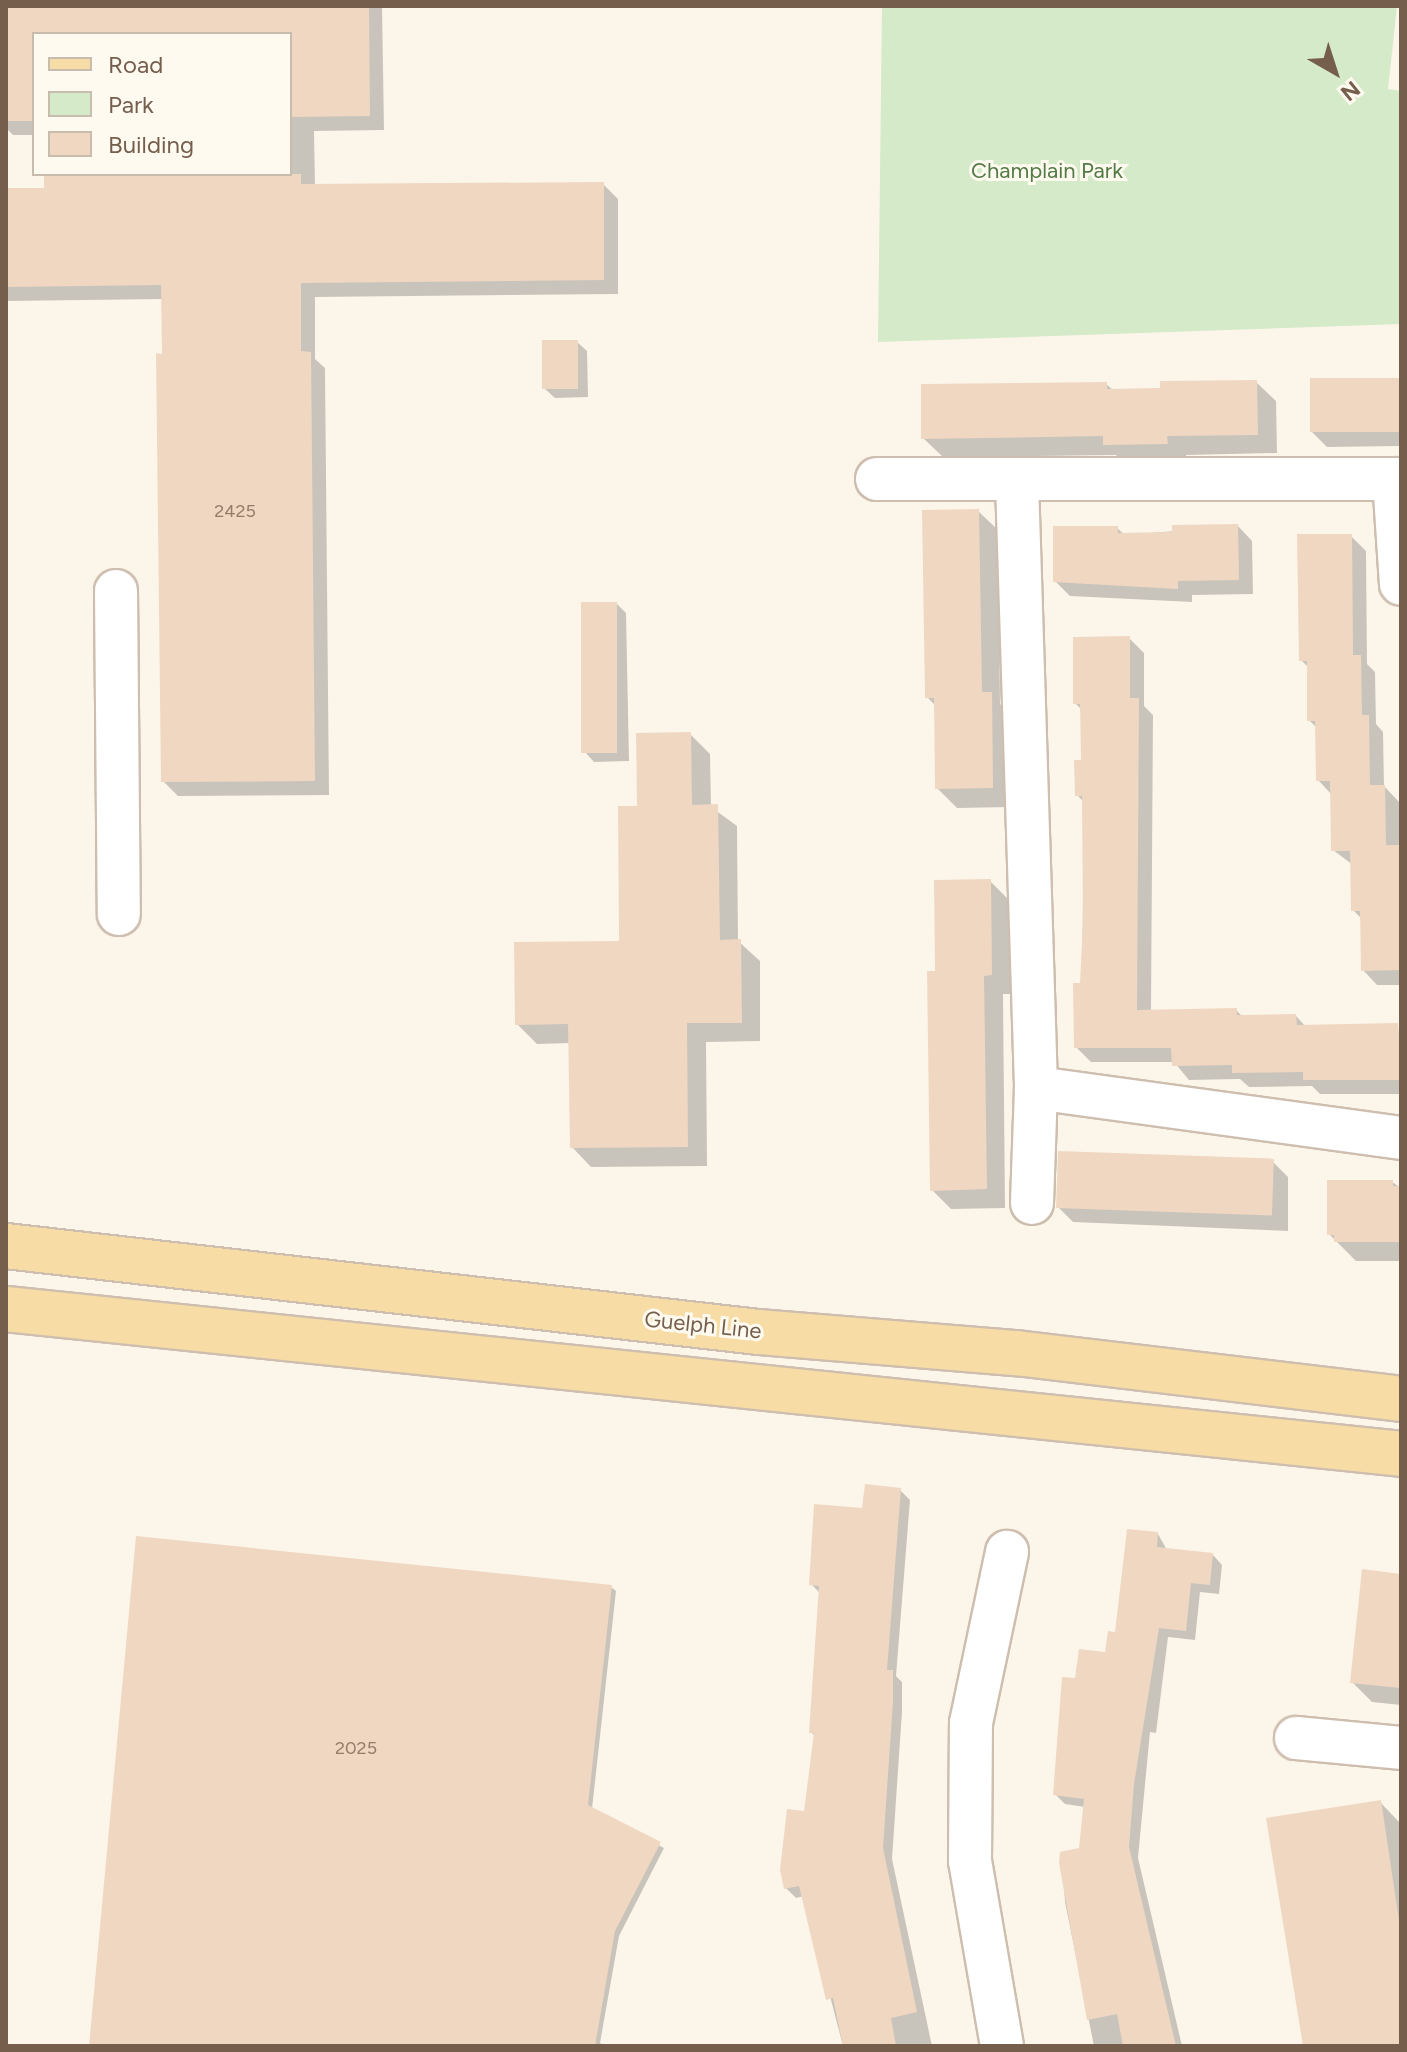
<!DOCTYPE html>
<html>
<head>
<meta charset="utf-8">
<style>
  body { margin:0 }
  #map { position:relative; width:1407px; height:2052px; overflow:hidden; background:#fcf6ea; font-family:Figtree,sans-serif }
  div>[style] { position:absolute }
  .green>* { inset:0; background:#d4eac8 }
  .shadow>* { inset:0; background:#0003 }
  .building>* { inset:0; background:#f0d7c2; transform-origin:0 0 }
  .roads { filter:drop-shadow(2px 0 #cebeaf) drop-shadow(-2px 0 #cebeaf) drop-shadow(0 2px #cebeaf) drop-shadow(0 -2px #cebeaf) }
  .minor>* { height:42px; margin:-21px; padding:0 21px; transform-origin:21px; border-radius:21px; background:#fff }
  .major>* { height:44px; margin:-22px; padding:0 22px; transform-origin:22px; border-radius:22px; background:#f7dda5 }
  span { translate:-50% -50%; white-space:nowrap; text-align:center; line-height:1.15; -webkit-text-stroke:6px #fefaf0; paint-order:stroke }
  .number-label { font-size:18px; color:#947c6a }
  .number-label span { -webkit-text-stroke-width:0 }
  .park-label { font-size:22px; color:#537b45 }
  .street-label { font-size:22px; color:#765e4d }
  .frame { position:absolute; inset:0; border:8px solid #765e4d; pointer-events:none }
  .legend { position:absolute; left:32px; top:32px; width:260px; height:144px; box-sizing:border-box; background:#fefaf0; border:2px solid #c8bcaf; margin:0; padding:10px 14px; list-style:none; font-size:24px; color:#765e4d }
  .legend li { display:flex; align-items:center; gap:16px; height:40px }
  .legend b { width:40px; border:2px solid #c8bcaf }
  .north { position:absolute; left:1295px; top:32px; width:80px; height:80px; -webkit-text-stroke:6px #fefaf0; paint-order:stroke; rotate:141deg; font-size:22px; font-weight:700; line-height:32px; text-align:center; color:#765e4d }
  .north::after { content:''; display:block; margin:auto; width:28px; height:36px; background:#765e4d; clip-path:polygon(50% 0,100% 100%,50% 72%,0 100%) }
</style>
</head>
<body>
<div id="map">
  <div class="green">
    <div style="clip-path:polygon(882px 6px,1397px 6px,1388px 89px,1401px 91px,1401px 324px,878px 342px)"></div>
  </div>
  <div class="shadow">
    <div style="clip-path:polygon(6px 6px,382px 6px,384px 130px,314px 131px,315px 186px,603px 184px,618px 199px,618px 294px,315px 297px,315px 359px,325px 368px,329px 795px,178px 796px,163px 781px,164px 299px,6px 301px,6px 190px,46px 190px,46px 174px,290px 174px,290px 34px,34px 34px,34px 135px,13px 135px,6px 128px)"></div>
    <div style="clip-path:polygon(577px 342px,587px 351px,588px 397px,555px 398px,545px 389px)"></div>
    <div style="clip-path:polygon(1401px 380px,1401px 446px,1327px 447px,1312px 432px)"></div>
    <div style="clip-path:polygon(1256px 382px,1276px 401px,1277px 453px,1186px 455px,1186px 463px,1125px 464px,1116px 455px,943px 457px,923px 438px,1106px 384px,1113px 390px,1162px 390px)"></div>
    <div style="clip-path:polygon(978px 511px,998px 530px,1000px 704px,1010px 714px,1012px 807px,957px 808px,937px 788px,936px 706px,927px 697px)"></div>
    <div style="clip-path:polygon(1238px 526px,1252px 541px,1253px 594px,1192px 595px,1192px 602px,1070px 596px,1055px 581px,1117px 528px,1125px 535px)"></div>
    <div style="clip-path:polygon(1351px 536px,1366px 551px,1367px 664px,1375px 672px,1376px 724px,1383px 732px,1384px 786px,1399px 802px,1401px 985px,1377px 985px,1363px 970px,1362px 919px,1353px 910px,1353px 865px,1333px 850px,1332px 795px,1318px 780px,1318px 729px,1309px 720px,1309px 668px,1301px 660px)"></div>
    <div style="clip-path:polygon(617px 604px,626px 613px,629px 761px,594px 762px,585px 752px)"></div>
    <div style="clip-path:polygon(1129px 638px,1144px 653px,1144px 706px,1153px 715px,1151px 1012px,1236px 1010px,1243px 1017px,1296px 1016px,1306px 1027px,1398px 1025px,1401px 1094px,1320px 1094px,1312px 1086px,1249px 1087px,1240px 1079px,1189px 1080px,1174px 1062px,1091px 1062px,1076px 1047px,1082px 985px,1084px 802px,1077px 795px,1083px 763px,1082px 710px,1075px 703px)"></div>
    <div style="clip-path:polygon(690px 734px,710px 754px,711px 807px,737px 826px,738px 941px,760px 961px,760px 1041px,706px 1042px,707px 1166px,591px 1167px,572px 1147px,571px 1043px,537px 1044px,517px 1024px,621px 943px,639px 808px)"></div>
    <div style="clip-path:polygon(990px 881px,1009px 900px,1011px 994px,1003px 994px,1005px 1208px,951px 1209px,932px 1190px,937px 973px)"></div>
    <div style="clip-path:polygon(1273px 1162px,1288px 1177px,1288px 1231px,1073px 1222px,1058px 1207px)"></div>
    <div style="clip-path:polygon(1392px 1182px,1401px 1188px,1401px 1261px,1356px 1261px,1329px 1234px)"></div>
    <div style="clip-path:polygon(900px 1490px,910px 1500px,896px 1676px,902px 1682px,902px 1712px,892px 1859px,932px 2046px,843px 2046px,804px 1896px,796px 1898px,786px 1888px,806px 1813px,815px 1736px,811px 1732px,820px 1593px,811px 1584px,864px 1510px)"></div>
    <div style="clip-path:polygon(1158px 1534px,1167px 1550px,1213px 1555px,1222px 1565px,1219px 1594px,1200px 1592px,1195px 1640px,1168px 1637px,1156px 1733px,1150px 1732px,1138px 1858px,1182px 2046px,1094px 2046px,1065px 1902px,1062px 1854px,1081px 1849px,1085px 1807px,1065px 1804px,1055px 1794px,1077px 1680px,1107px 1654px)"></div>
    <div style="clip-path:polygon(1401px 1576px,1401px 1705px,1372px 1702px,1352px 1682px)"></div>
    <div style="clip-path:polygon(611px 1587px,616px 1591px,592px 1809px,664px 1848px,619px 1936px,600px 2043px,605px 2046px,91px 2046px)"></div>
    <div style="clip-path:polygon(1380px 1802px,1399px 1822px,1401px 1832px,1401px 2046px,1305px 2046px)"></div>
  </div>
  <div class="building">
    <div style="clip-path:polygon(6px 6px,369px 6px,370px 116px,290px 117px,290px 34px,34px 34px,34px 121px,6px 121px)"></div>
    <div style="clip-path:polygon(44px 174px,301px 174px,301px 184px,604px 182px,604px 280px,301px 283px,301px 351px,311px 352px,315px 781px,161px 782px,156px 353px,162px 354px,161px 285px,6px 287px,6px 188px,44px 188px)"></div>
    <div style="left:542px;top:340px;width:36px;height:49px"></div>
    <div style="left:1401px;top:378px;width:54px;height:91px;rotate:90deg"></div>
    <div style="clip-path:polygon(1257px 380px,1258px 435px,1167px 436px,1168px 444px,1103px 445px,1103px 436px,921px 439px,921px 384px,1107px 382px,1107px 389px,1160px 388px,1160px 381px)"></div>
    <div style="clip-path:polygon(979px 509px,982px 692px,992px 692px,993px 788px,935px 789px,934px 698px,925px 698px,922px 510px)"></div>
    <div style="clip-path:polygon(1238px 524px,1239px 580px,1178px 581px,1178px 589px,1053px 582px,1053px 526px,1118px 526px,1118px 533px,1172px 532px,1172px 525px)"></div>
    <div style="clip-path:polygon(1297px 534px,1352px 534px,1353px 655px,1361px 655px,1362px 715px,1369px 715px,1370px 785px,1385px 785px,1386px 845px,1401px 845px,1401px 970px,1361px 971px,1360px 911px,1351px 911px,1350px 851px,1331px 851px,1330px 781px,1316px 781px,1315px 721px,1307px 721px,1307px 661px,1299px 661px)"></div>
    <div style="left:581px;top:602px;width:36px;height:151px"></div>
    <div style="clip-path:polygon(1130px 636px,1130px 698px,1139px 698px,1137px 1010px,1237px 1008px,1237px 1015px,1296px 1014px,1297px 1025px,1398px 1023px,1401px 1080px,1303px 1080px,1303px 1072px,1232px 1073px,1232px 1065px,1172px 1066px,1171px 1048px,1074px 1048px,1073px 983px,1080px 983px,1083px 923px,1082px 796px,1075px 796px,1074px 760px,1081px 760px,1080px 704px,1073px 704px,1073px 637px)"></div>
    <div style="clip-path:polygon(691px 732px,692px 805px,718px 804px,720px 940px,741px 939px,742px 1023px,687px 1023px,688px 1147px,570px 1148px,568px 1024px,515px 1025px,514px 942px,619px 941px,618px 806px,637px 806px,636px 733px)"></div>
    <div style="clip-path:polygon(991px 879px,992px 975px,984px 976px,987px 1189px,930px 1191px,927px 971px,935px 971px,934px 880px)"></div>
    <div style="left:1058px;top:1151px;width:216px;height:57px;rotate:2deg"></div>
    <div style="clip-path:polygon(1327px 1180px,1393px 1180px,1393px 1186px,1401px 1186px,1401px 1242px,1334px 1242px,1334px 1235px,1327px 1235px)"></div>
    <div style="clip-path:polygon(865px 1484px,901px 1488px,887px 1670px,893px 1670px,893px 1701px,883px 1848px,917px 2012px,891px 2018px,896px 2046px,843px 2046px,833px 1998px,826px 2000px,799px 1886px,784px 1889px,780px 1870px,787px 1809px,804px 1811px,814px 1733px,809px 1733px,819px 1586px,809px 1585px,814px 1504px,862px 1508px)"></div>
    <div style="clip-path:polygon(1127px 1529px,1158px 1532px,1157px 1547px,1213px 1553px,1210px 1585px,1191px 1583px,1186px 1631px,1159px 1628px,1134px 1784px,1129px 1847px,1176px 2046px,1123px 2046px,1117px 2014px,1087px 2020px,1059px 1863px,1060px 1852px,1079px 1848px,1084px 1799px,1053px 1795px,1062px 1677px,1075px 1678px,1079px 1649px,1105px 1652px,1108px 1631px,1115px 1632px)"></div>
    <div style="clip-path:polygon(136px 1536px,612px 1585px,588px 1805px,661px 1842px,615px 1931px,595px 2046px,89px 2046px)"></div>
    <div style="clip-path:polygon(1362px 1569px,1401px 1574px,1401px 1688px,1350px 1683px)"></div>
    <div style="clip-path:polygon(1381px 1800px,1401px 1934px,1401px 2046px,1303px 2046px,1266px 1818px)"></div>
  </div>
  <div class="roads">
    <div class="minor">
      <div style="left:877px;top:479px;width:524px"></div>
      <div style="left:1394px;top:479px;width:105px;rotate:86.2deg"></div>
      <div style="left:1017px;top:482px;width:606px;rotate:88.2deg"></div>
      <div style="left:1036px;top:1088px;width:115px;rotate:92deg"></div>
      <div style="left:116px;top:591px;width:323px;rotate:89.5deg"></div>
      <div style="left:1036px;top:1088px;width:368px;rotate:7.8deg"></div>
      <div style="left:1296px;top:1738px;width:105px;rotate:5.4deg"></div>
      <div style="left:1002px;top:2046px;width:188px;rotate:-99.8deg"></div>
      <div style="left:970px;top:1861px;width:138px;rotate:-89.6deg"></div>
      <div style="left:971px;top:1723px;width:175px;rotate:-78.1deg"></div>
    </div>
    <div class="major">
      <div style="left:6px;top:1246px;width:757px;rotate:6.52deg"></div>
      <div style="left:758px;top:1332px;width:259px;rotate:4.7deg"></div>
      <div style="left:1016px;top:1353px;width:388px;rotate:6.8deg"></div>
      <div style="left:6px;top:1309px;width:1403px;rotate:5.93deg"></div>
    </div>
  </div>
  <div class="number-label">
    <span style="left:235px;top:511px">2425</span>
    <span style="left:356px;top:1748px">2025</span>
  </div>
  <div class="park-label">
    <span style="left:1047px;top:171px">Champlain Park</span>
  </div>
  <div class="street-label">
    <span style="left:703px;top:1325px;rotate:6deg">Guelph Line</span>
  </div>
  <div class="frame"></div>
  <ul class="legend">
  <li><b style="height:10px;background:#f7dda5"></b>Road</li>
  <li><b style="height:22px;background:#d4eac8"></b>Park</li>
  <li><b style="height:22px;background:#f0d7c2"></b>Building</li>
  </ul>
  <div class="north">N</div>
</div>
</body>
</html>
